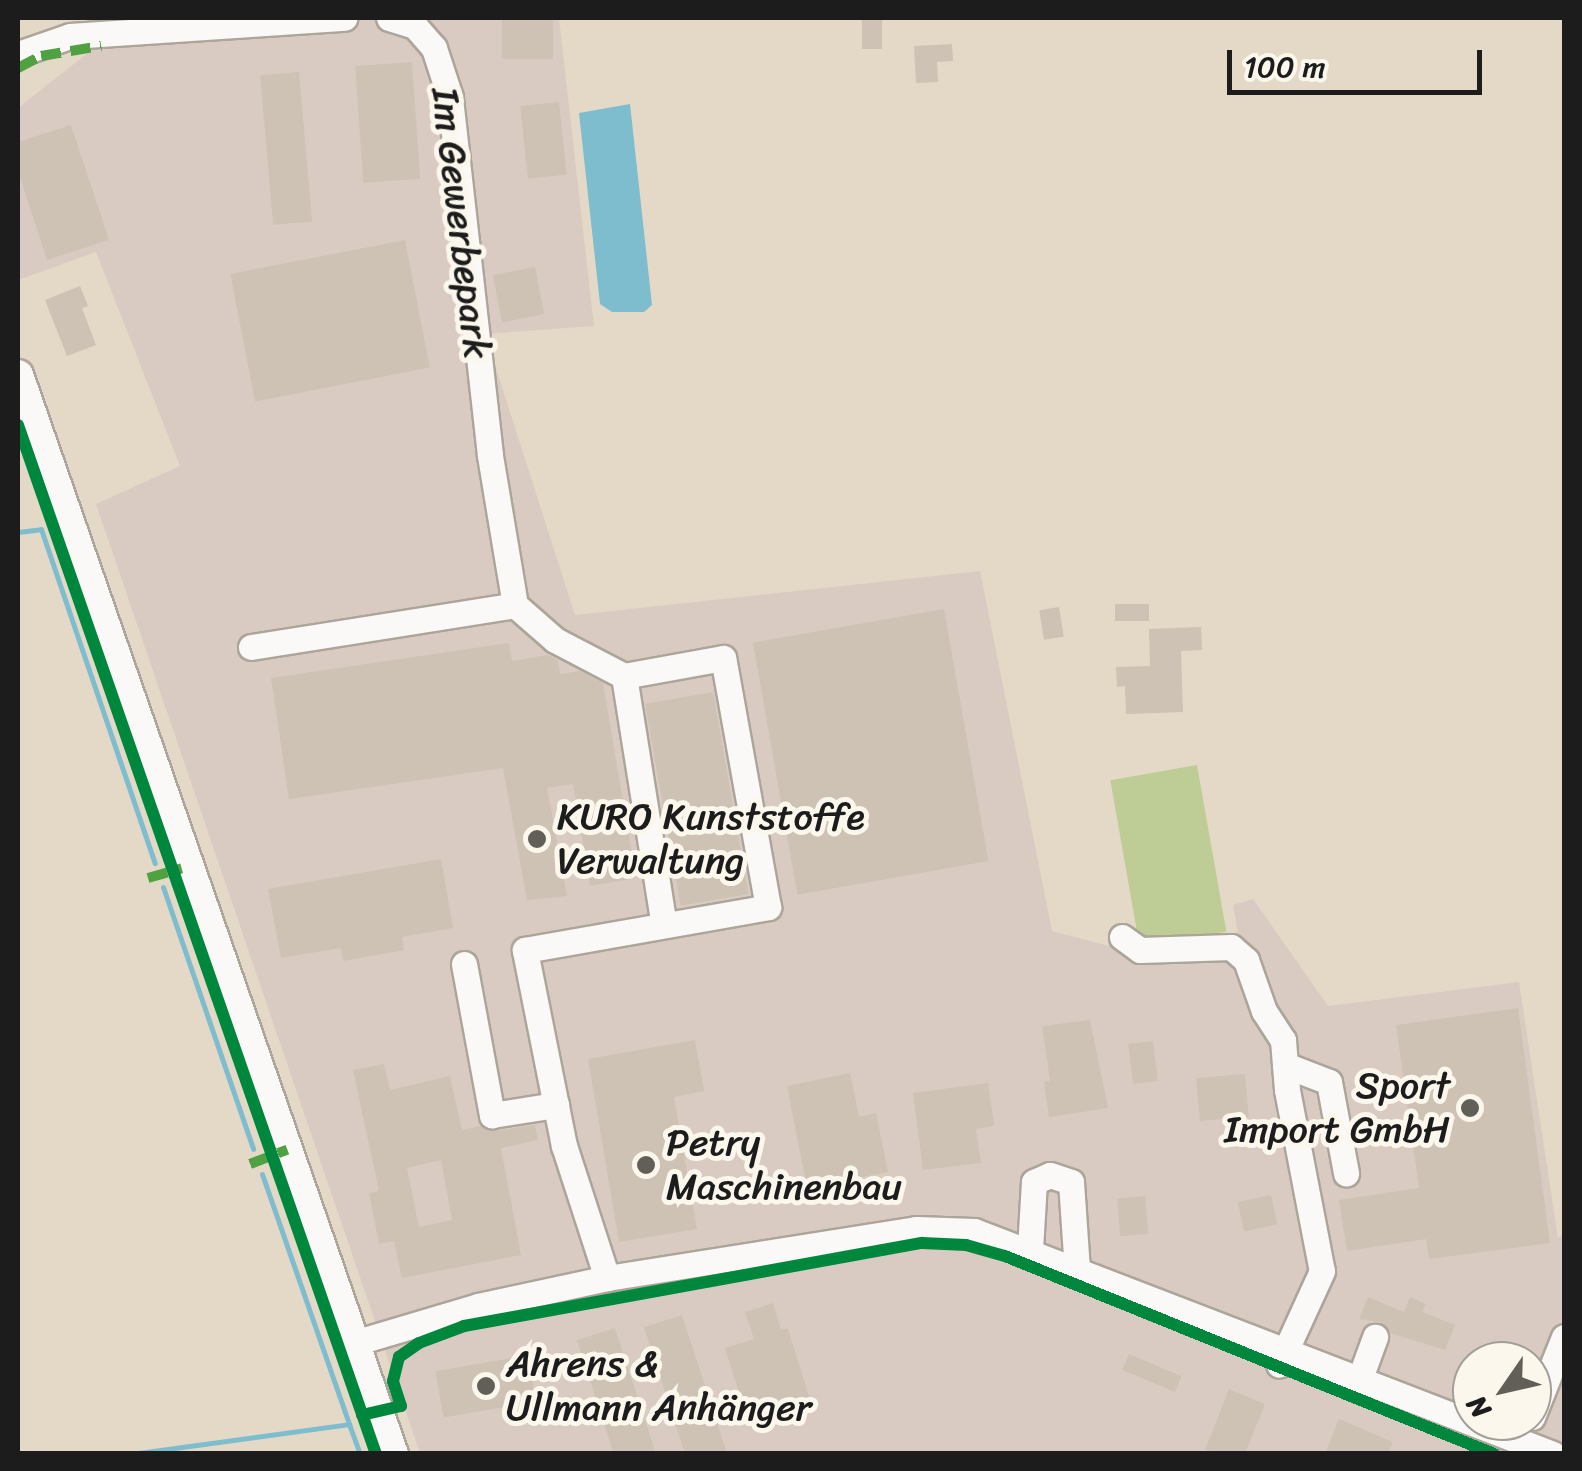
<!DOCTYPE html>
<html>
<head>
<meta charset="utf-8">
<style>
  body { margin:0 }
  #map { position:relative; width:1582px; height:1471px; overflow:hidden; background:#e4d9c7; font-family:Sriracha,sans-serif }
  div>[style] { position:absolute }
  .industrial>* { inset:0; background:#dacbc2 }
  .green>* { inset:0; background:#becc95; transform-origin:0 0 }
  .water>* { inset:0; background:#7ebdcd }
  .stream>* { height:5px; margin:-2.5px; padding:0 2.5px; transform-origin:2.5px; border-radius:2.5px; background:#7ebdcd }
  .building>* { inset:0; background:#cdc2b3; transform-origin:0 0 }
  .roads { filter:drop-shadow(2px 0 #aca599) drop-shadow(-2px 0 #aca599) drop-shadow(0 2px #aca599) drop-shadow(0 -2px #aca599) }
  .minor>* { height:25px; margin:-12.5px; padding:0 12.5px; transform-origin:12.5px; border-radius:12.5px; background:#fbf9f7 }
  .major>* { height:30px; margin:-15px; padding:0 15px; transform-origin:15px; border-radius:15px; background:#fbf9f7 }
  .quiet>* { height:10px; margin-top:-5px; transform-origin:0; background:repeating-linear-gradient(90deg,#4fa141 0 20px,transparent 0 30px) }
  .cycleway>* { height:12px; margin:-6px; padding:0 6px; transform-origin:6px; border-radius:6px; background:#00873e }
  .dots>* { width:28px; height:28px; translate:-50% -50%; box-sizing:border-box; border:5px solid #fbf7ec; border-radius:50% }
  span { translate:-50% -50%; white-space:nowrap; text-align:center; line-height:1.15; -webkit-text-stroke:10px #fbf7ec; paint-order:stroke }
  .street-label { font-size:38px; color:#1c1c1c }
  .poi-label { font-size:38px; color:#1c1c1c }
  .left { translate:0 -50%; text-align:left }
  .right { translate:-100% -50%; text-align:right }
  .frame { position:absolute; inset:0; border:20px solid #1c1c1c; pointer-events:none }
  .north { position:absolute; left:1452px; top:1341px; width:100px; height:100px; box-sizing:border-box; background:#fbf7ec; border:2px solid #a29f99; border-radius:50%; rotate:236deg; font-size:28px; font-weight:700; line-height:40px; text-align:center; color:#1c1c1c }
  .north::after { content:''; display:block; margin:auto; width:35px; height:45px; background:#625e58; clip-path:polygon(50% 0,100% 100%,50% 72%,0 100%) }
  .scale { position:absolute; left:1227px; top:50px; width:255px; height:45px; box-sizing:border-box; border:5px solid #1c1c1c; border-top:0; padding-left:12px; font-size:30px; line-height:35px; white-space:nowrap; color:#1c1c1c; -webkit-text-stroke:8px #fbf7ec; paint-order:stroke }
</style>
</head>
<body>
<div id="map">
  <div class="industrial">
    <div style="clip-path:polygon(evenodd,132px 18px,559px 18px,594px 326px,485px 334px,575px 615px,980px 571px,1052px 931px,1105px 945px,1225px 958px,1238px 934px,1233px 905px,1253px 899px,1328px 1006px,1519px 982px,1558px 1238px,1564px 1233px,1564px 1453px,420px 1453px,96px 504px,180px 466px,96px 252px,18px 280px,18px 108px,132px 18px,1472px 1361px,1532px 1361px,1532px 1421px,1472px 1421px,1472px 1361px)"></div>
  </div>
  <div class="green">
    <div style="left:1197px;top:765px;width:169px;height:88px;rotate:80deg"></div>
  </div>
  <div class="water">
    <div style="clip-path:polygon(630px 104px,652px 305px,644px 312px,612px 312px,600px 304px,579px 113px)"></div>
  </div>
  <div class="stream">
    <div style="left:18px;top:532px;width:23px;rotate:-7deg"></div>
    <div style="left:41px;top:529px;width:353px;rotate:71.2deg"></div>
    <div style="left:163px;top:887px;width:277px;rotate:71deg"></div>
    <div style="left:262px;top:1174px;width:265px;rotate:70.8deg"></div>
    <div style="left:131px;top:1454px;width:220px;rotate:-7.8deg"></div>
    <div style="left:349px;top:1424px;width:32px;rotate:70deg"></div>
  </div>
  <div class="building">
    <div style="left:502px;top:18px;width:51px;height:41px"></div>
    <div style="left:862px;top:18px;width:20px;height:31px"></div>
    <div style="clip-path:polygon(952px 44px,953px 61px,937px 62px,938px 82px,916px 83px,914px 46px)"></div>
    <div style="left:412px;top:62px;width:117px;height:57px;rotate:86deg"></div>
    <div style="left:299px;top:72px;width:150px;height:39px;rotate:85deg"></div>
    <div style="left:559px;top:102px;width:73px;height:39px;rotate:84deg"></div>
    <div style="clip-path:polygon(71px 125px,109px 240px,47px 260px,18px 171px,18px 142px)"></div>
    <div style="left:405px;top:240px;width:130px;height:178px;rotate:79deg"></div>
    <div style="left:535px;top:267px;width:48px;height:43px;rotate:79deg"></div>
    <div style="clip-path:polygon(80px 286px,88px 306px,82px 308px,96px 345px,67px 356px,45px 300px)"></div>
    <div style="left:1115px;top:604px;width:34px;height:17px"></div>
    <div style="left:1059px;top:607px;width:30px;height:20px;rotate:81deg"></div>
    <div style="left:944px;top:609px;width:256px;height:194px;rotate:80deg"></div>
    <div style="clip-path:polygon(1201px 627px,1202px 650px,1181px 651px,1183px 712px,1126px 714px,1125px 686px,1117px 687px,1116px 667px,1150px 666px,1149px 629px)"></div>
    <div style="clip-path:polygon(509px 643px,512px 661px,548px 655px,558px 660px,560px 674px,580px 671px,603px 683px,636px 878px,590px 886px,573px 784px,547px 788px,567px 896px,527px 900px,503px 768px,289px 799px,271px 678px)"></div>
    <div style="left:713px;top:692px;width:205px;height:69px;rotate:80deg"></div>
    <div style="clip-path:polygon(441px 859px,453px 928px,402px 937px,404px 950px,343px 961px,341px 948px,281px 958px,268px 889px)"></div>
    <div style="clip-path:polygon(1518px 1008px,1550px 1243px,1429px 1259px,1426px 1239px,1347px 1251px,1339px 1200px,1419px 1188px,1396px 1025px)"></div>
    <div style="clip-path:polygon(1090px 1020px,1108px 1108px,1049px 1117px,1044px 1082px,1050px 1081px,1042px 1026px)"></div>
    <div style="clip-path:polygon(695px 1040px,704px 1091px,674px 1097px,697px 1229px,619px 1242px,588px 1059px)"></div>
    <div style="left:1153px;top:1041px;width:40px;height:25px;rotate:83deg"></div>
    <div style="clip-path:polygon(evenodd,384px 1064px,390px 1090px,450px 1076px,462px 1130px,480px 1126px,494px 1131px,535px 1125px,538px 1140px,501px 1148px,521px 1255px,402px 1278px,394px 1241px,379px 1244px,369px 1193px,379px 1191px,353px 1070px,384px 1064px,441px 1160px,452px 1220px,419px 1227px,407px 1168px,441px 1160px)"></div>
    <div style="clip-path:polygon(850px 1073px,859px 1117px,876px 1113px,888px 1172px,807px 1188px,787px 1086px)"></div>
    <div style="left:1245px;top:1074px;width:43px;height:49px;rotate:85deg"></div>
    <div style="clip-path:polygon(988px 1083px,994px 1126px,976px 1129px,981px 1163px,923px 1170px,913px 1093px)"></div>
    <div style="left:1271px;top:1195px;width:30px;height:34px;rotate:78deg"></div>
    <div style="left:1145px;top:1196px;width:38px;height:28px;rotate:85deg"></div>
    <div style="clip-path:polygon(1368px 1297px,1404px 1312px,1410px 1297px,1426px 1304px,1422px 1312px,1455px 1325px,1445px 1350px,1390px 1333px,1380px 1322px,1359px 1319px)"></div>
    <div style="clip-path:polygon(773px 1303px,781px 1329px,788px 1329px,811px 1403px,748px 1422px,725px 1348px,754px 1339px,745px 1312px)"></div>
    <div style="left:682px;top:1315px;width:146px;height:40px;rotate:72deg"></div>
    <div style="left:615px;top:1328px;width:132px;height:40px;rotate:72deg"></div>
    <div style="left:1129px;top:1354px;width:57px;height:17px;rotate:23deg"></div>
    <div style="left:528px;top:1355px;width:47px;height:94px;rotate:80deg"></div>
    <div style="clip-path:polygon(1229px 1389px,1265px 1404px,1245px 1454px,1205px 1450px)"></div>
    <div style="clip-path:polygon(1339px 1419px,1393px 1442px,1388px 1454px,1325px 1454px)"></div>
  </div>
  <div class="roads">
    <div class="minor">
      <div style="left:18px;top:54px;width:55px;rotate:-19.1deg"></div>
      <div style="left:70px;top:36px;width:275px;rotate:-3.8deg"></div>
      <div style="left:515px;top:605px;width:53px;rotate:41.2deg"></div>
      <div style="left:555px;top:640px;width:78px;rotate:27.6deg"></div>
      <div style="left:251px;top:647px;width:267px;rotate:-9deg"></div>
      <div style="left:515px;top:605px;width:152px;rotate:-99.5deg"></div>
      <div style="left:490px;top:455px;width:360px;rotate:-96.4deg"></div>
      <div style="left:450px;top:97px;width:52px;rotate:-108.1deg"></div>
      <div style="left:434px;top:48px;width:29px;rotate:-131deg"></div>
      <div style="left:415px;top:26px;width:27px;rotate:-163deg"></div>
      <div style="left:1122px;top:937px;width:22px;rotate:36deg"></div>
      <div style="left:1140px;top:950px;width:91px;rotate:-1.9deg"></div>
      <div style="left:1231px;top:947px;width:20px;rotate:41deg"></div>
      <div style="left:1246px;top:960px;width:54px;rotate:70.6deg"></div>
      <div style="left:1264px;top:1011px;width:35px;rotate:57deg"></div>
      <div style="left:1283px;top:1040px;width:50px;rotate:85.4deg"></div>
      <div style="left:1287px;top:1090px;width:184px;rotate:79.1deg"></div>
      <div style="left:1322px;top:1271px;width:103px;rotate:114.6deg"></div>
      <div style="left:464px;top:964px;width:154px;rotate:79.5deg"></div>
      <div style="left:492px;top:1115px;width:65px;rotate:-8.9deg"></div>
      <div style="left:1285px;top:1065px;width:47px;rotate:21.1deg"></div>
      <div style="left:1329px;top:1082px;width:93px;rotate:79.4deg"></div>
      <div style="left:1030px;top:1249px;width:67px;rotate:-86.6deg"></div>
      <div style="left:1034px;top:1182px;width:17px;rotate:-24deg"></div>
      <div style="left:1050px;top:1175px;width:22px;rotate:18deg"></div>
      <div style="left:1071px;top:1182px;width:88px;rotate:86.1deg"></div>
      <div style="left:607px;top:1278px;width:139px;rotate:-108deg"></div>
      <div style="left:564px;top:1146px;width:200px;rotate:-101.3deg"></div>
      <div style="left:525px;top:950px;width:247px;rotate:-10deg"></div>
      <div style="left:768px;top:907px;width:253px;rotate:-100.2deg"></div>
      <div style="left:723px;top:658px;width:101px;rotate:169.7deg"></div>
      <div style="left:624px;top:676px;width:252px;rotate:80.9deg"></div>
      <div style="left:354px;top:1343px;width:129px;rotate:-16.6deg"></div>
      <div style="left:478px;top:1306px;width:132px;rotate:-12.2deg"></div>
      <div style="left:607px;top:1278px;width:313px;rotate:-9deg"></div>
      <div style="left:916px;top:1229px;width:58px;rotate:2deg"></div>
      <div style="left:974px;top:1231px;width:620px;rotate:21.06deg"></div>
      <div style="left:1360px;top:1378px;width:44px;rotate:-69.9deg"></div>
      <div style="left:1532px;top:1417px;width:86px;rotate:-68.2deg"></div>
    </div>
    <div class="major">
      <div style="left:18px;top:375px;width:1142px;rotate:70.84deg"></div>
    </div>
  </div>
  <div class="quiet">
    <div style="left:18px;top:68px;width:26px;rotate:-28deg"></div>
    <div style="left:41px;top:56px;width:61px;rotate:-9.5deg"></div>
    <div style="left:148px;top:878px;width:35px;rotate:-16deg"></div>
    <div style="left:250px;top:1164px;width:40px;rotate:-21deg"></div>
  </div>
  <div class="cycleway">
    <div style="left:18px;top:425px;width:1089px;rotate:70.82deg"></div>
    <div style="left:362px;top:1415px;width:40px;rotate:-13deg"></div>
    <div style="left:401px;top:1406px;width:26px;rotate:-108deg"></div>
    <div style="left:393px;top:1381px;width:25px;rotate:-76deg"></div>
    <div style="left:399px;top:1357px;width:24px;rotate:-35deg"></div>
    <div style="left:419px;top:1343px;width:48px;rotate:-20.7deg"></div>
    <div style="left:464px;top:1326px;width:465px;rotate:-10.3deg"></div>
    <div style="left:922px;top:1243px;width:44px;rotate:2.6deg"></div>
    <div style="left:966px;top:1245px;width:41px;rotate:15.8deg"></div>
    <div style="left:1005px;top:1256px;width:528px;rotate:22.04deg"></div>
  </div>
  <div class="dots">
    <div style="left:537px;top:839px;background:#625e58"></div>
    <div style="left:1470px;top:1108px;background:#625e58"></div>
    <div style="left:646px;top:1165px;background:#625e58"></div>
    <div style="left:486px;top:1386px;background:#625e58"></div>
  </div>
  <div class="street-label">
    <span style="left:461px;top:223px;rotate:83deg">Im Gewerbepark</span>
  </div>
  <div class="poi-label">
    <span class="left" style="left:557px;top:839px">KURO Kunststoffe<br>Verwaltung</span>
    <span class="right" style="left:1450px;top:1108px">Sport<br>Import GmbH</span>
    <span class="left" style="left:666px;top:1165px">Petry<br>Maschinenbau</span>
    <span class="left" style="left:506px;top:1386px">Ahrens &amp;<br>Ullmann Anhänger</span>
  </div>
  <div class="frame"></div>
  <div class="north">N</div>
  <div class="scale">100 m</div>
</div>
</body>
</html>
